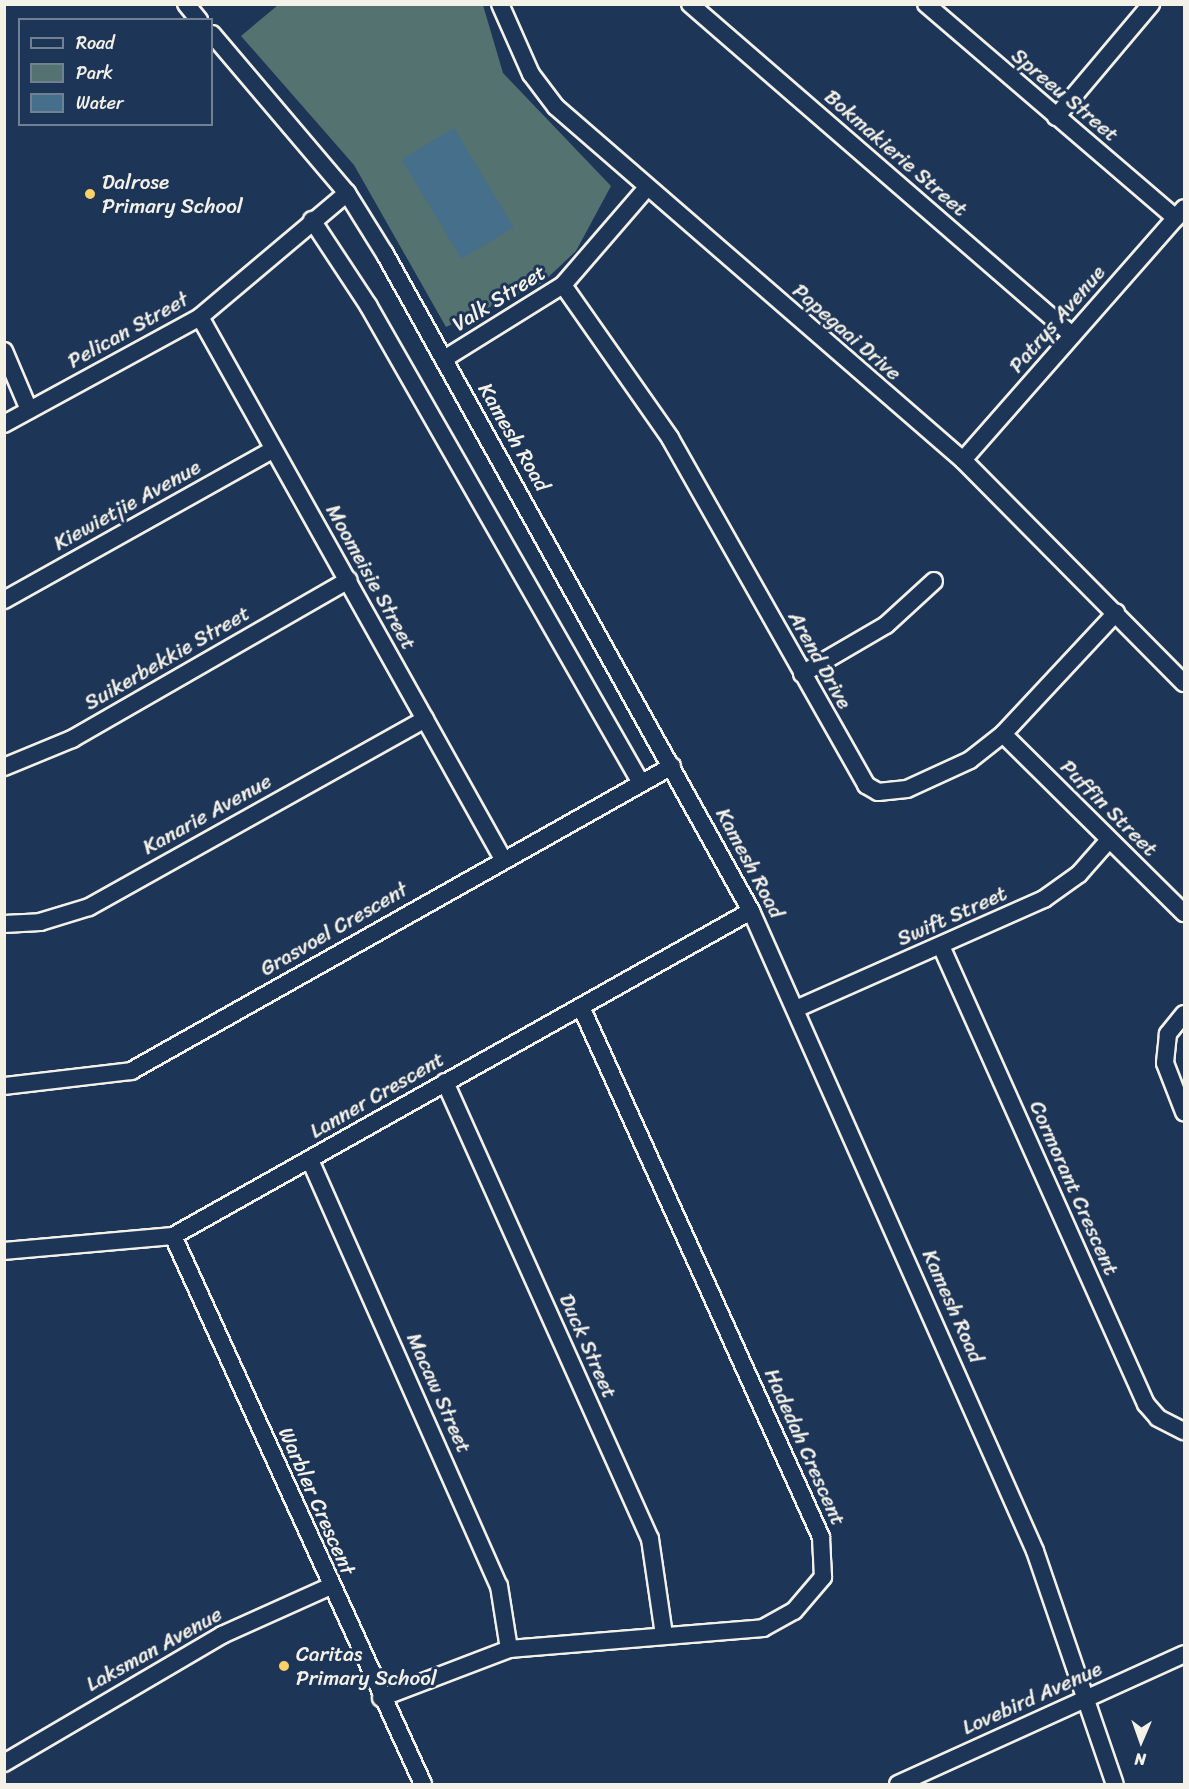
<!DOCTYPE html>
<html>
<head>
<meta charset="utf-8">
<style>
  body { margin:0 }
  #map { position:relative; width:1189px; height:1789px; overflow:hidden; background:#1d3557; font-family:Sriracha,sans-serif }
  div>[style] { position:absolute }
  .green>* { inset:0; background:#547270 }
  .water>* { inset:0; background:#456f8b; transform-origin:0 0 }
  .roads { filter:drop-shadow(2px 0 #f4f1e8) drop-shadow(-2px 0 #f4f1e8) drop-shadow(0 2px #f4f1e8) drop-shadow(0 -2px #f4f1e8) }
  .minor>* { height:16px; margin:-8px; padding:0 8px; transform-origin:8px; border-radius:8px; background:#1d3557 }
  .dots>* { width:16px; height:16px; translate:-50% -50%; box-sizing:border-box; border:3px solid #1d3557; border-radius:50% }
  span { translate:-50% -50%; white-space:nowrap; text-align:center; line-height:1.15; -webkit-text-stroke:6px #1d3557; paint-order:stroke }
  .street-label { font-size:21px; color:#f4f1e8 }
  .poi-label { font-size:21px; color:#f4f1e8 }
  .left { translate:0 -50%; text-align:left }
  .frame { position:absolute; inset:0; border:6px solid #f4f1e8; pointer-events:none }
  .legend { position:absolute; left:18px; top:18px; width:195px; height:108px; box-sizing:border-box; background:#1d3557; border:2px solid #738091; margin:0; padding:8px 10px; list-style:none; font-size:18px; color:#f4f1e8 }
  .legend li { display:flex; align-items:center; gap:12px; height:30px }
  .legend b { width:30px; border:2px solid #738091 }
  .north { position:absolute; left:1111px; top:1711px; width:60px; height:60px; -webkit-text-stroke:4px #1d3557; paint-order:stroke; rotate:182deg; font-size:16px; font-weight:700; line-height:24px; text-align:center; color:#f4f1e8 }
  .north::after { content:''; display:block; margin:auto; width:21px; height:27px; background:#f4f1e8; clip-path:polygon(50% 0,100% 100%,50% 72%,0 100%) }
</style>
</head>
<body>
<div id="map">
  <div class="green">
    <div style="clip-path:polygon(278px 5px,483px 5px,503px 73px,611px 186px,576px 251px,542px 283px,446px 327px,354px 165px,241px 36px)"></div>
  </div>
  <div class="water">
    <div style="left:454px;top:128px;width:116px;height:61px;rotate:59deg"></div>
  </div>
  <div class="roads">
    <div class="minor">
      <div style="left:186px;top:4px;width:21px;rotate:51deg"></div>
      <div style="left:500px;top:4px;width:77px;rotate:66.1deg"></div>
      <div style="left:531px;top:74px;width:41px;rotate:52.9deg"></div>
      <div style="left:556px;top:107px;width:539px;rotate:40.94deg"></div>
      <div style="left:963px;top:460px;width:314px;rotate:45.3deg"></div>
      <div style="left:690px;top:4px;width:505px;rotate:40.91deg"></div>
      <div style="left:926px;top:4px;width:329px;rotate:40.6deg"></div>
      <div style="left:212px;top:34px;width:209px;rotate:49.7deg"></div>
      <div style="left:347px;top:193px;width:72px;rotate:58.1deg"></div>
      <div style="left:385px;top:254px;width:752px;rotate:60.88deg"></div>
      <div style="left:751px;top:911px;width:700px;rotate:66.07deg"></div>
      <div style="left:1035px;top:1551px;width:246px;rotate:71.1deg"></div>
      <div style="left:1056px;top:117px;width:148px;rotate:-49.9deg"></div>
      <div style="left:312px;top:220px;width:102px;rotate:56.6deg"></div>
      <div style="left:368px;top:305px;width:550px;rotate:60.27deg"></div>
      <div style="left:563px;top:285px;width:187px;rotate:55deg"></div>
      <div style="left:670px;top:438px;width:399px;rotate:60.5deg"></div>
      <div style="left:866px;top:785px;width:14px;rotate:30deg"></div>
      <div style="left:878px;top:792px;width:29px;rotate:-6deg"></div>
      <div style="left:907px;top:789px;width:69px;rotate:-24.7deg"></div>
      <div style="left:970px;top:760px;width:42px;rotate:-38.2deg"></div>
      <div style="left:1003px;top:734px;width:166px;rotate:-47deg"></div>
      <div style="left:200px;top:317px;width:621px;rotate:60.79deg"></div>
      <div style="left:4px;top:351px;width:64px;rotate:67deg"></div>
      <div style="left:444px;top:359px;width:140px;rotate:-31.9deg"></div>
      <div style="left:563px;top:285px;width:127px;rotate:-49.2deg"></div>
      <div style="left:4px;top:424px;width:223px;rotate:-28.6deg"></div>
      <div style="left:200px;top:317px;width:192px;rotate:-40.1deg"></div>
      <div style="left:963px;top:460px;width:335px;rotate:-48.7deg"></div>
      <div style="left:4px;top:600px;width:307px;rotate:-29.2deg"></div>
      <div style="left:802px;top:674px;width:97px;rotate:-30.3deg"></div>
      <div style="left:886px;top:625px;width:65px;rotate:-42.5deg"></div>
      <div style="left:1003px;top:734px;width:255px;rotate:44.7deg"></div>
      <div style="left:4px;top:767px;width:74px;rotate:-22.4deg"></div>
      <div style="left:72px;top:739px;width:319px;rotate:-29.9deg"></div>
      <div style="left:4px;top:924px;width:36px;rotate:-3deg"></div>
      <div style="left:40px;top:922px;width:51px;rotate:-17deg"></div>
      <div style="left:89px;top:907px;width:385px;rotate:-29.2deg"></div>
      <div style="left:941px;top:946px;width:502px;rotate:65.89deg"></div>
      <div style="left:1146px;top:1404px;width:18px;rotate:49deg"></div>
      <div style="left:1158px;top:1418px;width:29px;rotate:27deg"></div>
      <div style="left:798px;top:1008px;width:269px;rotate:-23.9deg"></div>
      <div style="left:1044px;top:899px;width:43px;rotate:-35.5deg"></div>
      <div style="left:1079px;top:874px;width:44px;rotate:-48.7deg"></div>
      <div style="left:1184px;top:1014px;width:26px;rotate:129deg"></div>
      <div style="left:1168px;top:1034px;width:29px;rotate:96deg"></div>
      <div style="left:1165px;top:1063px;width:53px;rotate:68.8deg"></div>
      <div style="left:445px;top:1082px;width:501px;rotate:65.84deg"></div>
      <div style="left:650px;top:1539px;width:97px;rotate:81.7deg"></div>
      <div style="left:4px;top:1086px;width:128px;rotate:-6.7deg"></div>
      <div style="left:131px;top:1071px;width:621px;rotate:-29.41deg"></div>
      <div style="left:310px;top:1160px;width:466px;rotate:66.1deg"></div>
      <div style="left:499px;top:1586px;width:64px;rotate:81deg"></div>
      <div style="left:173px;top:1236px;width:602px;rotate:65.48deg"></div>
      <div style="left:4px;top:1251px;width:170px;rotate:-5.1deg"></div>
      <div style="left:173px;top:1236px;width:663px;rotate:-29.35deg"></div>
      <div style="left:381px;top:1698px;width:137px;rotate:-20.9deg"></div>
      <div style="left:509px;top:1649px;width:255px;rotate:-4.7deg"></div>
      <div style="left:763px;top:1628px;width:35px;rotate:-29deg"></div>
      <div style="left:794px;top:1611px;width:45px;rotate:-49.5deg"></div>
      <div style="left:823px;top:1577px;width:40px;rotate:-92.9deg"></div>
      <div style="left:821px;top:1537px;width:582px;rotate:-114.36deg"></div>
      <div style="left:4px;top:1763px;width:253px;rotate:-30.4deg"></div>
      <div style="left:222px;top:1635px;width:120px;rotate:-24.2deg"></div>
      <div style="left:898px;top:1784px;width:314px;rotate:-24.4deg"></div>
    </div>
  </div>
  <div class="dots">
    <div style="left:90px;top:194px;background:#ffd166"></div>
    <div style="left:284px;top:1666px;background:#ffd166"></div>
  </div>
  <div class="street-label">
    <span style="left:1065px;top:95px;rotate:40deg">Spreeu Street</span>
    <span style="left:896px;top:153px;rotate:41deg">Bokmakierie Street</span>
    <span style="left:499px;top:298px;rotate:-32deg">Valk Street</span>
    <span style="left:1057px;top:319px;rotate:-49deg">Patrys Avenue</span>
    <span style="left:128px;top:330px;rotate:-29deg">Pelican Street</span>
    <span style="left:847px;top:332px;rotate:41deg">Papegaai Drive</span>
    <span style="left:514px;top:437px;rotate:60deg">Kamesh Road</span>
    <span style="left:127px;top:505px;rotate:-29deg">Kiewietjie Avenue</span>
    <span style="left:371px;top:577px;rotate:61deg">Moomeisie Street</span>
    <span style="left:167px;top:658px;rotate:-30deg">Suikerbekkie Street</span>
    <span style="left:820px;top:660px;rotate:61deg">Arend Drive</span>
    <span style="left:1109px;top:808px;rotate:45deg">Puffin Street</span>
    <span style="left:207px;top:814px;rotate:-29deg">Kanarie Avenue</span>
    <span style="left:750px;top:863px;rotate:62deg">Kamesh Road</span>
    <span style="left:952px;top:916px;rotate:-24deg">Swift Street</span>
    <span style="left:334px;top:929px;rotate:-30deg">Grasvoel Crescent</span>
    <span style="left:377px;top:1095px;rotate:-30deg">Lanner Crescent</span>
    <span style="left:1074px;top:1188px;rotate:66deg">Cormorant Crescent</span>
    <span style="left:953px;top:1306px;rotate:66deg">Kamesh Road</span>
    <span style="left:588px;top:1346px;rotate:66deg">Duck Street</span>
    <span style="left:439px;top:1393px;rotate:66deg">Macaw Street</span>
    <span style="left:805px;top:1447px;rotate:66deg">Hadedah Crescent</span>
    <span style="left:317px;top:1501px;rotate:66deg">Warbler Crescent</span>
    <span style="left:154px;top:1649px;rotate:-29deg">Laksman Avenue</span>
    <span style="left:1032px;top:1698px;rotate:-24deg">Lovebird Avenue</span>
  </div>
  <div class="poi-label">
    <span class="left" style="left:102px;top:194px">Dalrose<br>Primary School</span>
    <span class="left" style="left:296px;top:1666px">Caritas<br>Primary School</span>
  </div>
  <div class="frame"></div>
  <ul class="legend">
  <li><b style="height:8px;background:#1d3557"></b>Road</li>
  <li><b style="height:16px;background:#547270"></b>Park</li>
  <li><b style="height:16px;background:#456f8b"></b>Water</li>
  </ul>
  <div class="north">N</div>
</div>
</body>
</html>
